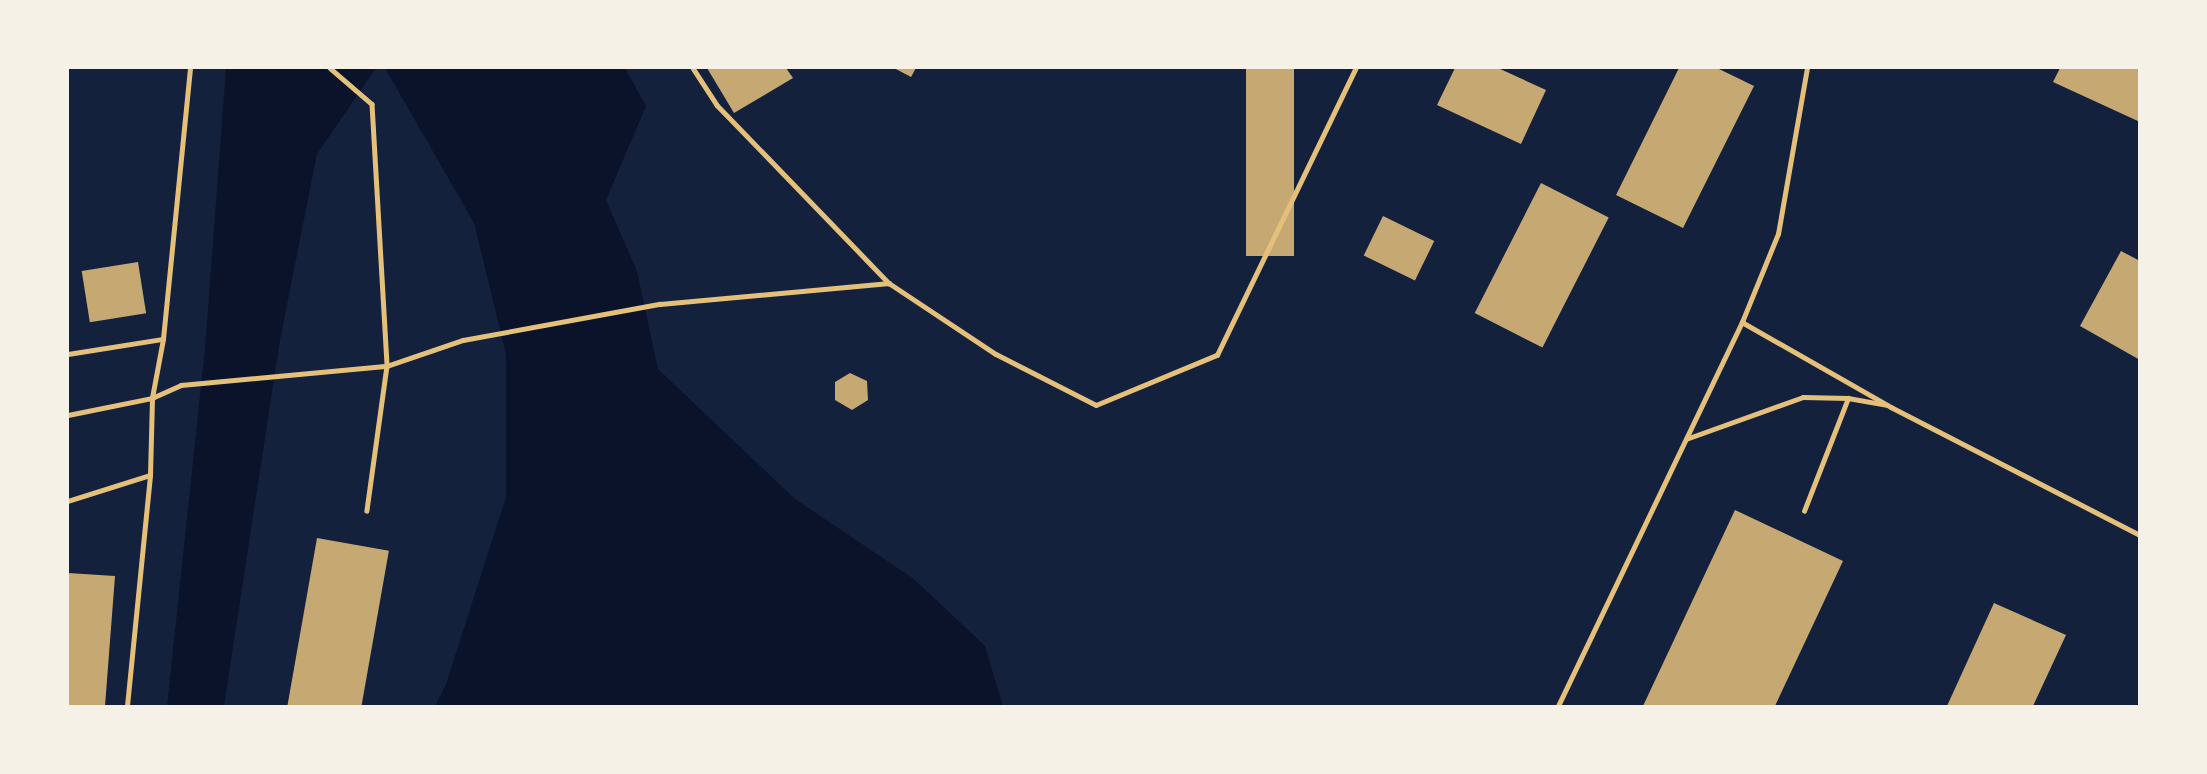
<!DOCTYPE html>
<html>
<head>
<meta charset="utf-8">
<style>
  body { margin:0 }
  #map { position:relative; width:2207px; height:774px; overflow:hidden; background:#14213d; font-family:Mulish,sans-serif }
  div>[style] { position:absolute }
  .water>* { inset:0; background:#0b132b }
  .building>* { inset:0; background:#c6a872; transform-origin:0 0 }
  .service>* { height:4.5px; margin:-2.25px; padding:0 2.25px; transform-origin:2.25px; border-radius:2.25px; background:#e5c07b }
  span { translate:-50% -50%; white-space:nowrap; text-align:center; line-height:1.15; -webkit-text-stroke:5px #f6f1e7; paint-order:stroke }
  .frame { position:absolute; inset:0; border:69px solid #f6f1e7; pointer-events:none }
</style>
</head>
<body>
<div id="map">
  <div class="water">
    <div style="clip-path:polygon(226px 68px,376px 68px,317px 154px,280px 340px,224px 706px,167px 706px,205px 348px)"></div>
    <div style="clip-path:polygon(385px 68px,625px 68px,646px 106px,606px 200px,637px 271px,658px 369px,795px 499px,914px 579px,985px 646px,1003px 706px,435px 706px,446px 684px,506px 497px,506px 354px,474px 223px)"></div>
  </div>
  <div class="building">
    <div style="clip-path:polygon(707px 68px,786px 68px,793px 78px,734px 113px)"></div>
    <div style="clip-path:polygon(894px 68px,916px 68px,911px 77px)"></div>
    <div style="left:1246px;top:68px;width:48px;height:188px"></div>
    <div style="clip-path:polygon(1455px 68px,1498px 68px,1546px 90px,1521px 144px,1437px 105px)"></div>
    <div style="clip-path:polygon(1679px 68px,1717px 68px,1754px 86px,1683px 228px,1616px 195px)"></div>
    <div style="clip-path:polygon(2060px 68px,2140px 68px,2140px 122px,2053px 82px)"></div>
    <div style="left:1541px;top:183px;width:76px;height:146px;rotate:27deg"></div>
    <div style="left:1383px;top:216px;width:57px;height:44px;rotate:26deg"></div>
    <div style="clip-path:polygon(2121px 251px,2140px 261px,2140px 360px,2080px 326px)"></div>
    <div style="left:138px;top:262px;width:52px;height:57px;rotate:81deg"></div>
    <div style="clip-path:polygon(850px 373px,867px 381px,868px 400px,852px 410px,835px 400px,835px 382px)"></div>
    <div style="clip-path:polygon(1735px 510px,1843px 561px,1775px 706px,1643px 706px)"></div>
    <div style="left:317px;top:538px;width:73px;height:171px;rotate:10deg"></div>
    <div style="clip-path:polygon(68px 573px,115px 576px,105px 706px,68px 706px)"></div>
    <div style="clip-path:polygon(1994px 603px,2066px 635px,2033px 706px,1947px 706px)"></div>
  </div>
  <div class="service">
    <div style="left:330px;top:68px;width:55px;rotate:40.6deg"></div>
    <div style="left:372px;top:104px;width:262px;rotate:86.7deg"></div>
    <div style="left:387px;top:366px;width:146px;rotate:97.9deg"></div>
    <div style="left:693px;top:68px;width:44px;rotate:57deg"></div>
    <div style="left:717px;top:105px;width:248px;rotate:46deg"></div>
    <div style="left:889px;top:283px;width:128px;rotate:33.6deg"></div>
    <div style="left:996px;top:354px;width:112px;rotate:27deg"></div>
    <div style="left:1096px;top:405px;width:131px;rotate:-22.5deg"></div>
    <div style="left:1217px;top:355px;width:319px;rotate:-64.2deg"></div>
    <div style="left:1742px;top:322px;width:172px;rotate:29.7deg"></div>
    <div style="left:1891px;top:407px;width:280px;rotate:27.2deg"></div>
    <div style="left:68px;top:354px;width:96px;rotate:-9deg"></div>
    <div style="left:68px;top:415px;width:86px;rotate:-11.4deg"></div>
    <div style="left:152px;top:398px;width:32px;rotate:-24deg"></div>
    <div style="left:181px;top:385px;width:207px;rotate:-5.3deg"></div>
    <div style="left:387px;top:366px;width:80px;rotate:-18.9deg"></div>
    <div style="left:463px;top:340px;width:200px;rotate:-10.4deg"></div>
    <div style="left:660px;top:304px;width:230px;rotate:-5.2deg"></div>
    <div style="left:1686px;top:439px;width:124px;rotate:-19.7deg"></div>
    <div style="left:1803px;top:397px;width:45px;rotate:1.3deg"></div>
    <div style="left:1848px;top:398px;width:39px;rotate:10deg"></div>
    <div style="left:68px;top:501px;width:86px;rotate:-17.6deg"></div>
    <div style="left:1804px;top:511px;width:121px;rotate:-68.7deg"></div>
    <div style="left:127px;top:706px;width:232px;rotate:-84.3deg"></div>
    <div style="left:150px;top:475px;width:77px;rotate:-88.5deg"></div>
    <div style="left:152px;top:398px;width:60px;rotate:-79.4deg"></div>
    <div style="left:163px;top:339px;width:272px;rotate:-84.3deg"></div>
    <div style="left:1558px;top:706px;width:426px;rotate:-64.4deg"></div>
    <div style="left:1742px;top:322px;width:95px;rotate:-67.8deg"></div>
    <div style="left:1778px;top:234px;width:169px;rotate:-80.1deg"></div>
  </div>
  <div class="frame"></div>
</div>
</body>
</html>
